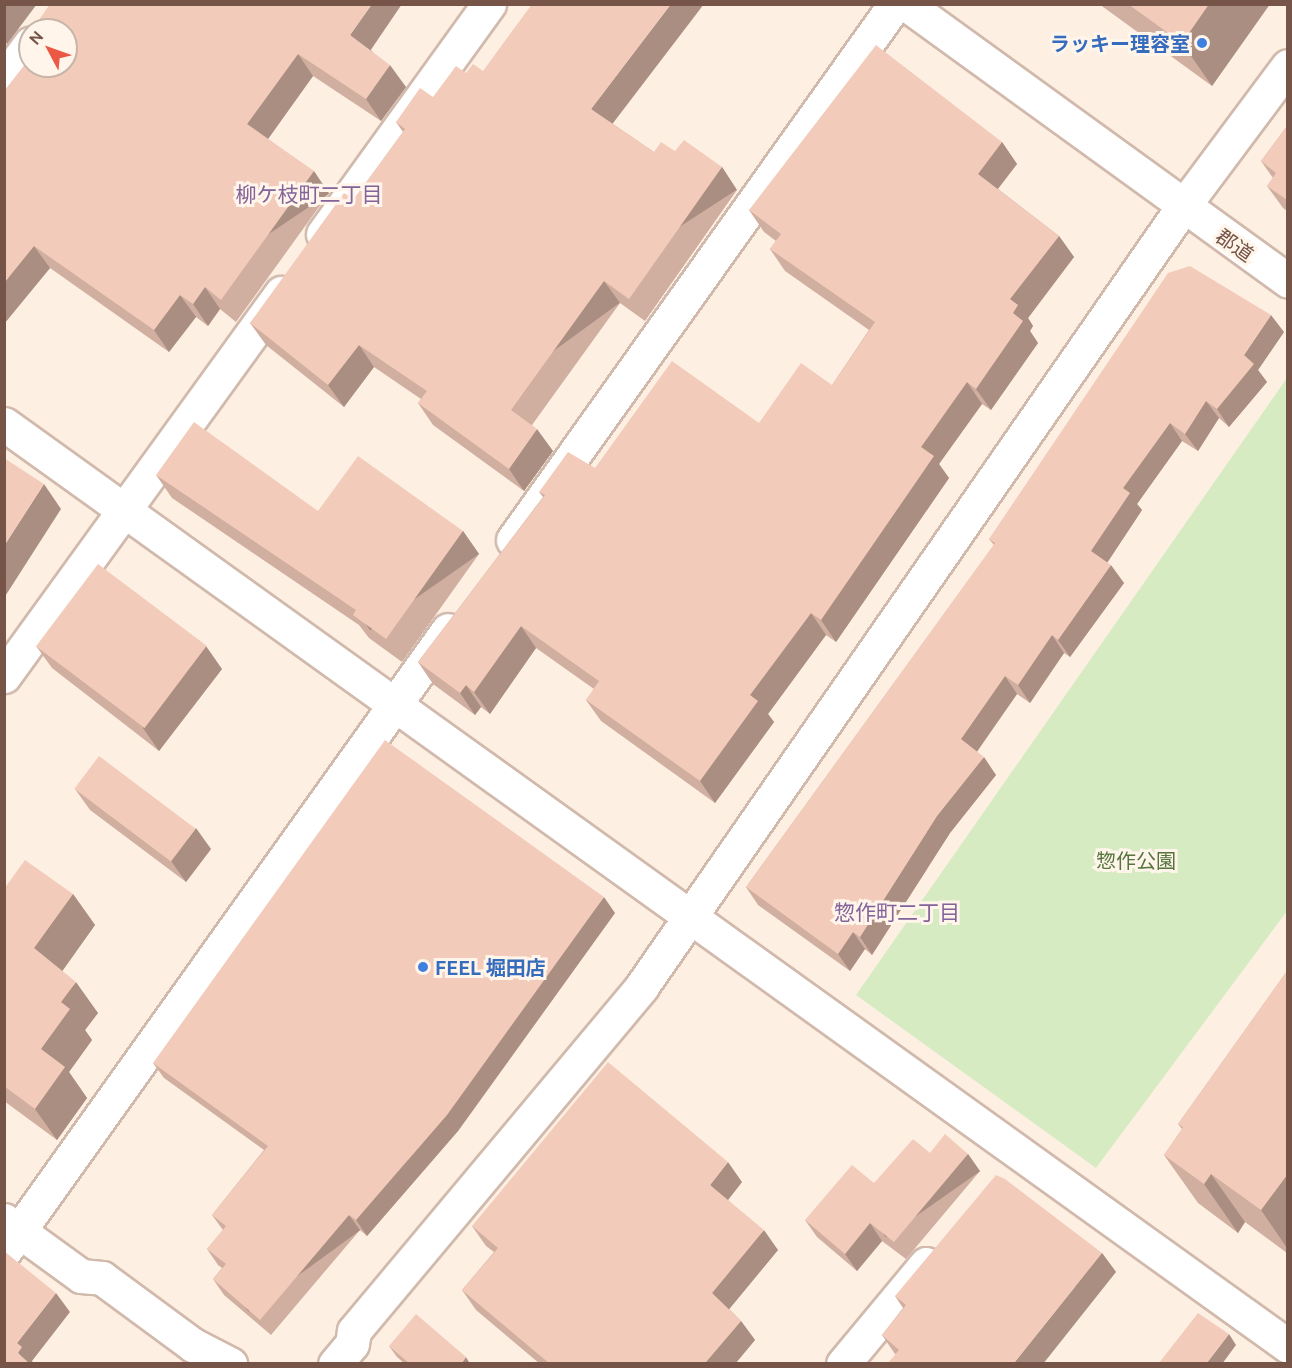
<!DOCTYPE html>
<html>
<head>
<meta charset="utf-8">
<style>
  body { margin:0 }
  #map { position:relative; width:1292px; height:1368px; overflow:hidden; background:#fdf0e3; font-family:Ubuntu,"Noto Sans JP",sans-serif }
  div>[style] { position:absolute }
  .green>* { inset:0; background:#d6ebc1 }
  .roads { filter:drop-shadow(2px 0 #d1b9ac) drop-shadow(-2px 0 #d1b9ac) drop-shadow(0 2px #d1b9ac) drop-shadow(0 -2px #d1b9ac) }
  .minor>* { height:33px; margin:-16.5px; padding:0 16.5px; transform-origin:16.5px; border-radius:16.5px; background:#fff }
  .tertiary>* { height:33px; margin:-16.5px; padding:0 16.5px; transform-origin:16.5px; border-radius:16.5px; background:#fff }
  .wall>* { inset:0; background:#d1afa0 }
  .shaded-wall>* { inset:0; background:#aa8e82; transform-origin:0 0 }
  .building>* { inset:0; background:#f3cbba; transform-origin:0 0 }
  .dots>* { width:16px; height:16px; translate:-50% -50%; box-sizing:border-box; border:3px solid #fff5ea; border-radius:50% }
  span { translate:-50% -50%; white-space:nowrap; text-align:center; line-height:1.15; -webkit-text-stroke:6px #fff5ea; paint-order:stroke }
  .shop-label { font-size:20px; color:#366cbe; font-weight:700 }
  .right { translate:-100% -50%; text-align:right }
  .left { translate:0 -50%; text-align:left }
  .street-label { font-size:20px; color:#765448 }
  .park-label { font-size:20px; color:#54763d }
  .neighbourhood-label { font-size:21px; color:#82639a }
  .frame { position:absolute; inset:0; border:6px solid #765448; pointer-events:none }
  .north { position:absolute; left:18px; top:18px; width:60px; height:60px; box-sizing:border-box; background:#fff5ea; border:2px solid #c8b5a9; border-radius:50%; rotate:311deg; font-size:16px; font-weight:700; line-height:24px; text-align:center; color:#765448 }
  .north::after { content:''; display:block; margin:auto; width:21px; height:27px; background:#eb5944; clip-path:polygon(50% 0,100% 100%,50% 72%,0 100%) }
</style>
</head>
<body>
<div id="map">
  <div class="green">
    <div style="clip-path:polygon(1287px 378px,1287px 911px,1096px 1168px,856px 995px)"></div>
  </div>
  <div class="roads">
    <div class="minor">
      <div style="left:4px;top:79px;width:44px;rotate:-53.4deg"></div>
      <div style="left:323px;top:234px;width:284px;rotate:-54.2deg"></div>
      <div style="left:4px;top:424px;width:1581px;rotate:35.68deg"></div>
      <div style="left:513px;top:540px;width:658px;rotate:-54.52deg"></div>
      <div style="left:4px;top:676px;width:473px;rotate:-54.1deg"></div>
      <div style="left:4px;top:1220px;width:95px;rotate:36deg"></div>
      <div style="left:81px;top:1276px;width:21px;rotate:5deg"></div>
      <div style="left:102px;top:1278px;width:113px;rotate:36.4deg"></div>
      <div style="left:193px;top:1345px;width:42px;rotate:27.2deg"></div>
      <div style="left:4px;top:1252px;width:764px;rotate:-54.48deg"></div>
      <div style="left:335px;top:1364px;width:26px;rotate:-50deg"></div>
      <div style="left:352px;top:1344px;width:13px;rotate:-81deg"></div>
      <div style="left:354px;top:1331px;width:449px;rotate:-50.1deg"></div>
      <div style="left:642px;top:986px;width:947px;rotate:-55.24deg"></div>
      <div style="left:843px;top:1364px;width:130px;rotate:-50.3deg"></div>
    </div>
    <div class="tertiary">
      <div style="left:906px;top:4px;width:472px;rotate:35.9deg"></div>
      <div style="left:1182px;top:208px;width:177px;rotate:-53.3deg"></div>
    </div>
  </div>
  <div class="wall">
    <div style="clip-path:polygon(1099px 4px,1270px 4px,1212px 86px)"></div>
    <div style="clip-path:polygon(30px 32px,30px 55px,22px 43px)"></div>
    <div style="clip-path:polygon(371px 50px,406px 87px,381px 121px,313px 76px,268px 139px,329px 193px,236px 322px,220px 309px,208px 326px,196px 317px,169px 352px,50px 268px,4px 324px,30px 66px)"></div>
    <div style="clip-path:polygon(483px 71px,613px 124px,654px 152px,675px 151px,722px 167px,737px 190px,645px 321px,620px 303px,532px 425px,553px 451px,524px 491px,433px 425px,418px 403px,421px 399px,374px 367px,344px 407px,266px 345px,250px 323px,354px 199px,403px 132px,396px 122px,433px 97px,466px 73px)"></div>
    <div style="clip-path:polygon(1287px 126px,1287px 211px,1283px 208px,1267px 186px,1273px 178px,1261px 161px)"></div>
    <div style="clip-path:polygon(1002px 142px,1017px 164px,998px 189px,1059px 236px,1074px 257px,1028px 318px,1033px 326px,1030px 331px,1038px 343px,991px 410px,982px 404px,939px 464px,949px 478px,836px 642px,826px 635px,768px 714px,774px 722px,715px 803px,601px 721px,586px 700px,594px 689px,536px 648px,490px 714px,481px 707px,475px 715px,433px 684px,418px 662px,543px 497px,539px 492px,595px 468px,759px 423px,832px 385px,869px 330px,785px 271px,770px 249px,776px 241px,764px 232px,749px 210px)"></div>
    <div style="clip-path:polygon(1284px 332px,1258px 370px,1267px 382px,1229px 427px,1219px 418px,1198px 451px,1182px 441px,1137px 504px,1142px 510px,1107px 563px,1124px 583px,1070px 657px,1064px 653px,1030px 703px,1017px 694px,977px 752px,996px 775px,950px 833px,872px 955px,865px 949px,850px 971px,758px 905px,746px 887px,994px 545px,989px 539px)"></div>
    <div style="clip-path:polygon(156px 475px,318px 511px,463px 531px,479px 554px,402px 662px,369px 638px,359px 625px,172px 498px)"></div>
    <div style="clip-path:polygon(36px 646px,222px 669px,159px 751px,52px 668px)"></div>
    <div style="clip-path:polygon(75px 789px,211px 849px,186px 882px,90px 810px)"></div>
    <div style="clip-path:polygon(4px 889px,73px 894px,95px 925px,62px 971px,98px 1013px,85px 1030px,92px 1040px,69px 1072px,87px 1098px,57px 1140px,4px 1101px)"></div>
    <div style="clip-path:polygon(615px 913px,458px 1131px,367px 1236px,360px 1230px,271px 1335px,224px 1295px,213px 1279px,222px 1268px,218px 1265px,207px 1249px,223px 1230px,212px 1215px,264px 1150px,164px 1078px,153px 1063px)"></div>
    <div style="clip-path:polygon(1287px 971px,1287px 1253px,1245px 1222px,1238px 1233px,1198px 1203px,1164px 1155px,1182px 1129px,1178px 1124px)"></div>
    <div style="clip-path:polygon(930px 1153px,968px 1154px,980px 1171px,906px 1259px,882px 1241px,857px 1271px,817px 1237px,805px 1220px)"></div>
    <div style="clip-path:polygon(742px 1182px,728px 1200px,778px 1250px,729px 1309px,741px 1321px,755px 1340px,735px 1364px,540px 1364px,476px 1310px,462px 1290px,494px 1252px,486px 1246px,472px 1226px)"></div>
    <div style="clip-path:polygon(1102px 1253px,1116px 1272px,895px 1354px,882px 1335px,903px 1308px,895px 1296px)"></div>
    <div style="clip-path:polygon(389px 1346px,470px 1364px,405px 1364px,397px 1357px)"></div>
  </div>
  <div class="shaded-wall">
    <div style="clip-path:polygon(4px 4px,37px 4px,7px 44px,4px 40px)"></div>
    <div style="clip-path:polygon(372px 4px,402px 4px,366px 57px,350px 35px)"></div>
    <div style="clip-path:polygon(671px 4px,704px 4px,607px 131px,591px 109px)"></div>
    <div style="clip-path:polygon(1209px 4px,1270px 4px,1212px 86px,1182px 43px)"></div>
    <div style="clip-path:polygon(298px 54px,313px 76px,263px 146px,247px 124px)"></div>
    <div style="clip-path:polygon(390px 65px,406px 87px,381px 121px,366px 99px)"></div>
    <div style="clip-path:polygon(1002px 142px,1017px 164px,993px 195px,978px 174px)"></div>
    <div style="left:722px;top:167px;width:27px;height:161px;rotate:57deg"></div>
    <div style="left:314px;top:171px;width:27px;height:159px;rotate:56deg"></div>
    <div style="clip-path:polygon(1059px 236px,1074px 257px,1028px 318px,1033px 326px,1030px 331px,1038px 343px,991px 410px,976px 389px,1013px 313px,1010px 299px)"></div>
    <div style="clip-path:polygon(34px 246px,50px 268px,4px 324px,4px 283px)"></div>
    <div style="left:604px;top:281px;width:27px;height:159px;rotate:54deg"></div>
    <div style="clip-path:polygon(205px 287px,220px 309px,208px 326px,193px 304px)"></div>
    <div style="clip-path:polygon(180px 295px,196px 317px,169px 352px,154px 330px)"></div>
    <div style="clip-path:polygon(1271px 315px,1284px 332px,1258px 370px,1267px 382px,1229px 427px,1217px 409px,1244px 355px)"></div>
    <div style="clip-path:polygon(359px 345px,374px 367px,344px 407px,328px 385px)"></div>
    <div style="clip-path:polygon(967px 382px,982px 404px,939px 464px,949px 478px,836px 642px,821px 620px,921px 447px)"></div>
    <div style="clip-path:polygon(1206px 401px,1219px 418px,1198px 451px,1185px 434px)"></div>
    <div style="clip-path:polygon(1170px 423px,1182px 441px,1137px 504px,1142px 510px,1103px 569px,1091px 551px,1123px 488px)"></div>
    <div style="clip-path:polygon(537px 429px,553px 451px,524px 491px,509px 469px)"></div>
    <div style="clip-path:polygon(44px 484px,61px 509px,4px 598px,4px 546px)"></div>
    <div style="left:463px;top:531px;width:28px;height:133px;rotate:55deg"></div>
    <div style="clip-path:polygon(1111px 565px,1124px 583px,1070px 657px,1058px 640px)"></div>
    <div style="clip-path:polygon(811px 613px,826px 635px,768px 714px,774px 722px,715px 803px,700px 781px,750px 695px)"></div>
    <div style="clip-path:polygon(521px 626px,536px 648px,490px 714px,474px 692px)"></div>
    <div style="clip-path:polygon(1052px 635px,1064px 653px,1030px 703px,1018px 685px)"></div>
    <div style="clip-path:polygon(206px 646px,222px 669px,159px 751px,143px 728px)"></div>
    <div style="clip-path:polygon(1005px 676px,1017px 694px,973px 757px,961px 739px)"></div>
    <div style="clip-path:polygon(466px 685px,481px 707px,475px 715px,460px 693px)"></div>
    <div style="clip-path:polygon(984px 757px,996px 775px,950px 833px,872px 955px,860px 937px,937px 816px)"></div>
    <div style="clip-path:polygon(196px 828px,211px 849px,186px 882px,171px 861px)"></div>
    <div style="clip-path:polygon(73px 894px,95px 925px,56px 980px,34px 948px)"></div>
    <div style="clip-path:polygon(604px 897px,615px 913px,458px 1131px,367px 1236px,356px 1220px)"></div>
    <div style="clip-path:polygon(853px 932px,865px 949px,850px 971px,838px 954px)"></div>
    <div style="clip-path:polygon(76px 982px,98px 1013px,85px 1030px,92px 1040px,69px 1072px,87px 1098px,57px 1140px,35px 1109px,41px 1049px,61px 1002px)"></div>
    <div style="left:968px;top:1154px;width:21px;height:115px;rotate:55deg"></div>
    <div style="clip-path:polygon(728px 1162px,742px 1182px,724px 1205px,710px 1185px)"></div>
    <div style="clip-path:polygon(1211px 1174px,1245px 1222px,1238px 1233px,1204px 1184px)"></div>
    <div style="clip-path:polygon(1287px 1175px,1287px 1248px,1261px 1210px)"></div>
    <div style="left:349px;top:1215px;width:19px;height:138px;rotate:54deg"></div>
    <div style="clip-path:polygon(870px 1223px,882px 1241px,857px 1271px,845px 1254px)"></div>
    <div style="clip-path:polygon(764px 1230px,778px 1250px,726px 1313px,712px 1293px)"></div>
    <div style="clip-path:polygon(1102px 1253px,1116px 1272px,1043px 1364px,1015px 1364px,1014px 1363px)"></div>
    <div style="clip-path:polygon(56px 1293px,70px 1312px,32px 1361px,34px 1364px,25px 1364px,18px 1353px,17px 1343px)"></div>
    <div style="clip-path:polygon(741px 1321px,755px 1340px,735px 1364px,707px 1364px,706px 1362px)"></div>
    <div style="clip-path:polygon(1229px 1334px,1236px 1345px,1222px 1364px,1206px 1364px)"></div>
    <div style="clip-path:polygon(466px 1357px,470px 1364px,461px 1364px)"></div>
  </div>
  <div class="building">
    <div style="clip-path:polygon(50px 4px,372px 4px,350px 35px,390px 65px,366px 99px,298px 54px,247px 124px,314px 171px,221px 300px,205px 287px,193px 304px,180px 295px,154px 330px,34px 246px,4px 283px,4px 91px,30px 58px,30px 66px,66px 66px,66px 30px,32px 30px)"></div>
    <div style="clip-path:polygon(532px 4px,671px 4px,591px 109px,654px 152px,661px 142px,675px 151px,684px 140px,722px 167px,629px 299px,604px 281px,511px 410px,537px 429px,509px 469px,418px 403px,427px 391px,359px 345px,328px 385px,250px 323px,344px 193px,354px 199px,405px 129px,396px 122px,420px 88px,433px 97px,456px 66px,466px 73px,473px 64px,483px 71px)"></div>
    <div style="clip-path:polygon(1128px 4px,1209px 4px,1182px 43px)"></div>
    <div style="clip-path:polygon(30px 32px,30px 49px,22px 43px)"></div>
    <div style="clip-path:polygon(876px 45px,1002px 142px,978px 174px,1059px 236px,1010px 299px,1018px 305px,1013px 313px,1023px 321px,976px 389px,967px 382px,921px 447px,934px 456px,821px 620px,811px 613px,750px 695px,758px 701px,700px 781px,586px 700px,599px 681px,521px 626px,474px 692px,466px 685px,460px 693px,418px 662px,545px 495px,539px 492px,568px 452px,595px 468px,672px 361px,759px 423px,801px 363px,832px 385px,875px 322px,770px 249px,781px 234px,749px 210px)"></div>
    <div style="clip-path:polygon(1287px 126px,1287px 200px,1267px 186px,1276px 173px,1261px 161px)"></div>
    <div style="clip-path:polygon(1190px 266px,1271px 315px,1244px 355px,1254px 364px,1217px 409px,1206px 401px,1185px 434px,1170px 423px,1123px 488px,1130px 493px,1091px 551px,1111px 565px,1058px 640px,1052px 635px,1018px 685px,1005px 676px,961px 739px,984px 757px,937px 816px,860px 937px,853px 932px,838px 954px,746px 887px,995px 543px,989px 539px,1168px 273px)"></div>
    <div style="clip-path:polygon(194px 422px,318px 511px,358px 456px,463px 531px,386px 639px,353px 615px,356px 610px,156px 475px)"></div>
    <div style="clip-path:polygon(4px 458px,44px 484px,4px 546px)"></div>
    <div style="left:98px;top:564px;width:136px;height:103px;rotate:37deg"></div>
    <div style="clip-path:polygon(385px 740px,604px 897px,447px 1115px,356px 1220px,349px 1215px,260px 1320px,213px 1279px,226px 1264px,207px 1249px,226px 1226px,212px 1215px,268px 1146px,153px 1063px)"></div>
    <div style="left:99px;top:756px;width:121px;height:41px;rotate:37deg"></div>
    <div style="clip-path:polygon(25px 860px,73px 894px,34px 948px,76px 982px,61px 1002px,70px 1009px,41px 1049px,65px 1067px,35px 1109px,4px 1086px,4px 889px)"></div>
    <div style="clip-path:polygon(1287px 971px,1287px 1175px,1261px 1210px,1211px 1174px,1204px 1184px,1164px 1155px,1183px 1127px,1178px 1124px)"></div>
    <div style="clip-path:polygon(608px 1062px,728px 1162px,710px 1185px,764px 1230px,712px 1293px,741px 1321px,706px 1362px,708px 1364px,550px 1364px,462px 1290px,498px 1248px,472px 1226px)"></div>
    <div style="clip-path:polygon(945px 1134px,968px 1154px,894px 1242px,870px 1223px,845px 1254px,805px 1220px,852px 1165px,874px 1183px,913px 1139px,930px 1153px)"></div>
    <div style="clip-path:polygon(996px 1175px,1005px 1179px,1102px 1253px,1014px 1363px,1015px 1364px,887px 1364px,899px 1350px,882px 1335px,906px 1305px,895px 1296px)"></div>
    <div style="clip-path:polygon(4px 1251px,56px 1293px,17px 1343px,22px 1347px,18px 1353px,30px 1364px,4px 1364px)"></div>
    <div style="clip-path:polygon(1198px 1313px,1229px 1334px,1206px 1364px,1159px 1363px)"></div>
    <div style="clip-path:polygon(416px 1314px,466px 1357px,461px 1364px,410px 1364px,389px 1346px)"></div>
  </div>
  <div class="dots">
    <div style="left:1202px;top:43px;background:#3f7fe0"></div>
    <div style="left:423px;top:967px;background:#3f7fe0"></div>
  </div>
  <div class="shop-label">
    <span class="right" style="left:1190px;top:43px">ラッキー理容室</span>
    <span class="left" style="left:435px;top:967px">FEEL 堀田店</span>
  </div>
  <div class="street-label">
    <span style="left:1235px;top:245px;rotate:35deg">郡道</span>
  </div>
  <div class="park-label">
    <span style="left:1136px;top:860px">惣作公園</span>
  </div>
  <div class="neighbourhood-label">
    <span style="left:309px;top:194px">柳ケ枝町二丁目</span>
    <span style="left:897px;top:912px">惣作町二丁目</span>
  </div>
  <div class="frame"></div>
  <div class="north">N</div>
</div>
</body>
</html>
